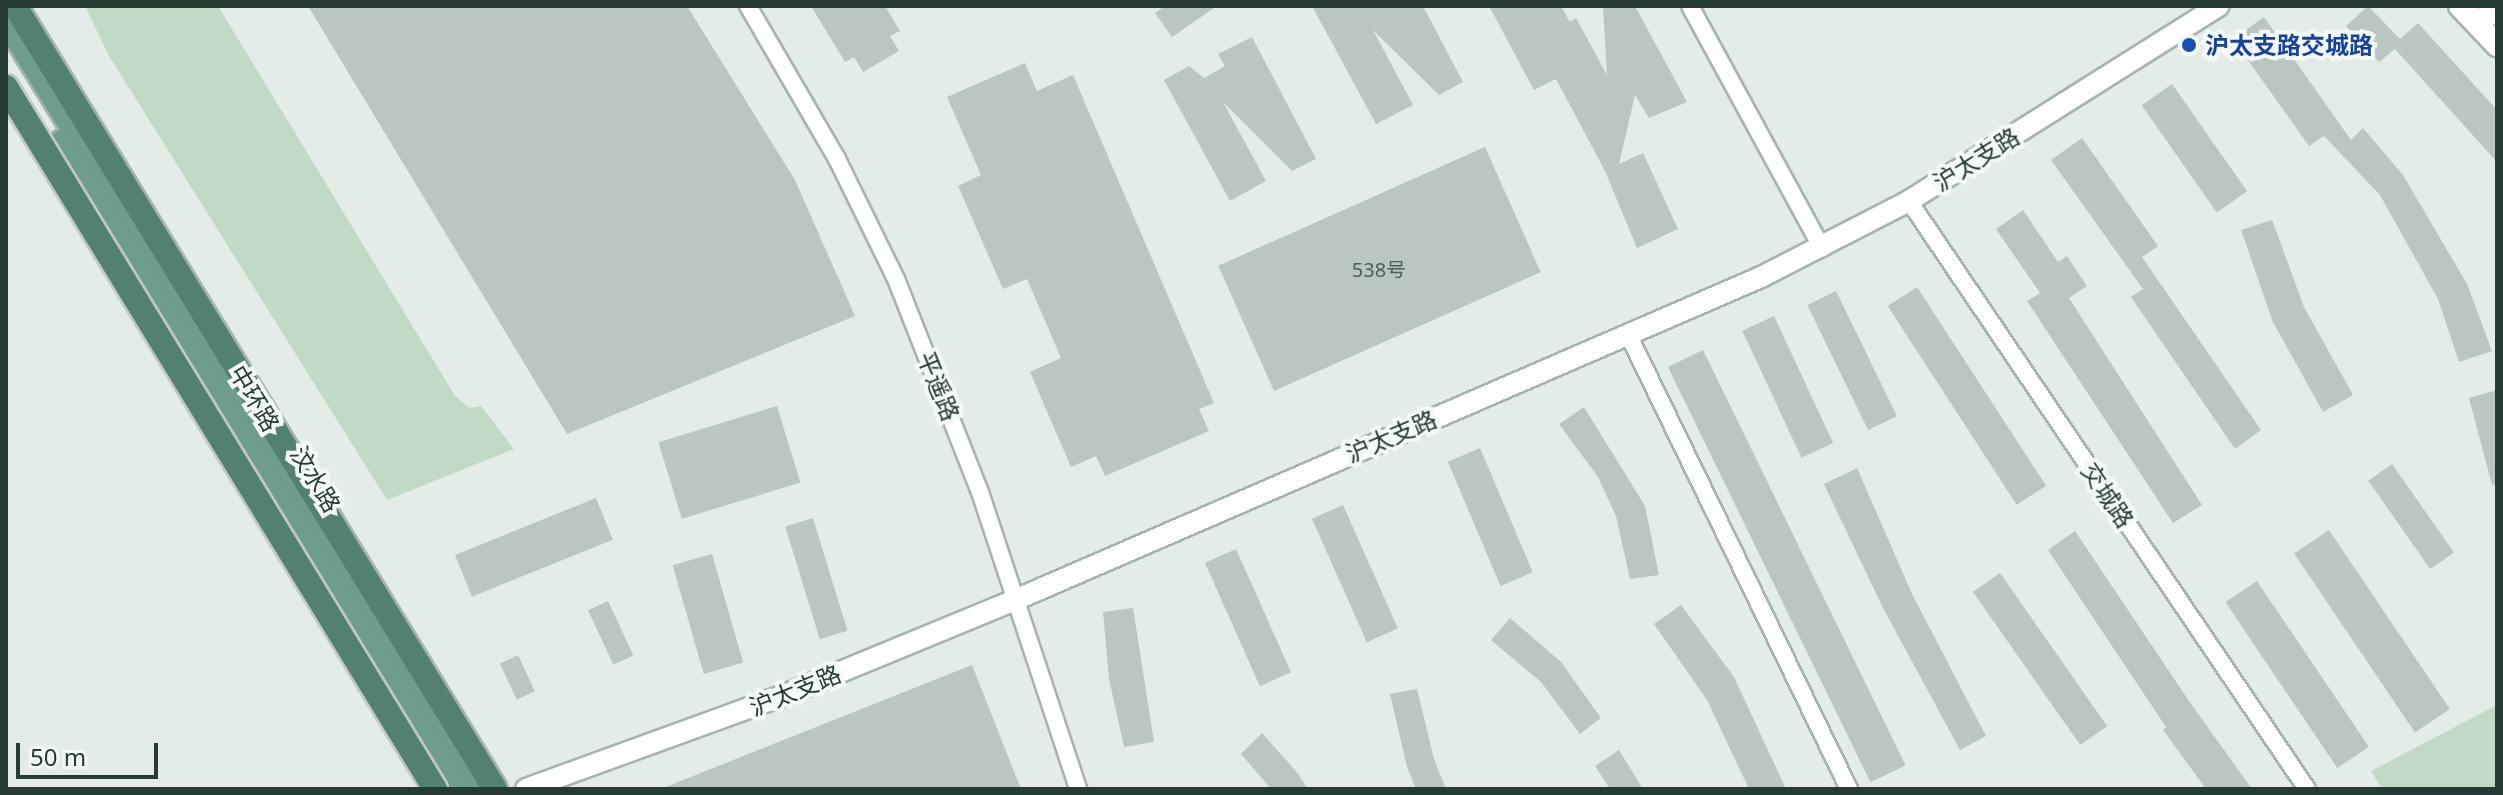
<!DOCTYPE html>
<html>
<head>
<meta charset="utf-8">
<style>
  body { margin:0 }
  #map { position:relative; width:2503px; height:795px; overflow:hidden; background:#e4ece8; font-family:"Noto Sans","Noto Sans SC",sans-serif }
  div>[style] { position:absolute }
  .green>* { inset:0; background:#c0dac6 }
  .building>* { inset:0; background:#bac6c1; transform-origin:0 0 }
  .roads { filter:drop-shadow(2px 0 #a7b3ae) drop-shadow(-2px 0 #a7b3ae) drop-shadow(0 2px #a7b3ae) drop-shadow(0 -2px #a7b3ae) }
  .minor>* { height:16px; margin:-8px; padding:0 8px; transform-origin:8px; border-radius:8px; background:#fff }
  .tertiary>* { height:20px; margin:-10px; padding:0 10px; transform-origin:10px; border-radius:10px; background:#fff }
  .secondary>* { height:22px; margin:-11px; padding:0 11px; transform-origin:11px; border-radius:11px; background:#fff }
  .primary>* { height:24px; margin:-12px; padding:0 12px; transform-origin:12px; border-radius:12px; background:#6e9c8e }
  .trunk>* { height:24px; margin:-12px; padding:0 12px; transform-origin:12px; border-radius:12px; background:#528073 }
  .bridges { filter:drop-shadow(2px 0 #c2c8c6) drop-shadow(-2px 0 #c2c8c6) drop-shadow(0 2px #c2c8c6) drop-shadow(0 -2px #c2c8c6) }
  .trunk-bridge>* { height:24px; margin:-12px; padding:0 12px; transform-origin:12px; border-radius:12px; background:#528073 }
  .dots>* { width:22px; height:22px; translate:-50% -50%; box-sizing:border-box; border:4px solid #f4f8f6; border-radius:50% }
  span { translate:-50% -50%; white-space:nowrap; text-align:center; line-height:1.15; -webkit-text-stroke:8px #f4f8f6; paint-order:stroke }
  .number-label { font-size:20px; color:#4b5e57 }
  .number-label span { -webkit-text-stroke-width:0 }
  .transit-label { font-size:24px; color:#164399; font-weight:700 }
  .left { translate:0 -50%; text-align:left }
  .street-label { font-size:24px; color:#263b34 }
  .frame { position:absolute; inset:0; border:8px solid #263b34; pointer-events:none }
  .scale { position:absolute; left:16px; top:743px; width:142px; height:36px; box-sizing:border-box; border:4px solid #263b34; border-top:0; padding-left:10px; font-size:24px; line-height:28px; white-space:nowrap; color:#263b34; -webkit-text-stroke:6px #f4f8f6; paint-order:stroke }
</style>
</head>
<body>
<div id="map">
  <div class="green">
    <div style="clip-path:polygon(85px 6px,218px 6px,455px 396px,469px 408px,481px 406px,514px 449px,387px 500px,109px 56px)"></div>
    <div style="clip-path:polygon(2497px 705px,2497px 789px,2382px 789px,2371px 771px)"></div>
  </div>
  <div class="building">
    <div style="clip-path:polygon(308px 6px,687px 6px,795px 180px,855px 316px,567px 434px)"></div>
    <div style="clip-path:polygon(811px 6px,885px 6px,900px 31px,890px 36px,899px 51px,863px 72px,854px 57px,845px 62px)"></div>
    <div style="clip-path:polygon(1165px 6px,1217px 6px,1172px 37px,1155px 13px)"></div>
    <div style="clip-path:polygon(1312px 6px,1423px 6px,1463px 82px,1439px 95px,1373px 30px,1413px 105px,1376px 124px)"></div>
    <div style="clip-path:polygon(1489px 6px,1561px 6px,1570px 22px,1576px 18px,1607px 75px,1603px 6px,1635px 6px,1687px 102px,1649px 118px,1635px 95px,1619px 164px,1643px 153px,1678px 229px,1637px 248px,1605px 171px,1556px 79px,1534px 90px)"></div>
    <div style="clip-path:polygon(2368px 6px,2400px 39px,2418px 23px,2497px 110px,2497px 162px,2395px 49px,2379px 62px,2346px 26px)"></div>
    <div style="clip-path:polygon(2264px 17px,2351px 140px,2363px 128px,2403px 175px,2467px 284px,2492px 351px,2459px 362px,2438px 299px,2380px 195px,2324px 136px,2309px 146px,2233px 39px)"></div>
    <div style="clip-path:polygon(1252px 37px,1316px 159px,1292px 171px,1223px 102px,1266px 181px,1230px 201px,1164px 80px,1189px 66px,1204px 78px,1225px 66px,1218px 54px)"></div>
    <div style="clip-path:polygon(1025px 63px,1037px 91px,1073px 75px,1214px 403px,1199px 409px,1209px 431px,1105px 476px,1096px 456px,1071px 467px,1030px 372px,1061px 358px,1027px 279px,1003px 289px,958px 186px,981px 175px,947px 97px)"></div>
    <div style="left:2172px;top:84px;width:131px;height:37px;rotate:55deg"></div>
    <div style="clip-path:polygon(2082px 138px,2158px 246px,2142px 257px,2261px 430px,2235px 449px,2131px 297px,2143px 289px,2051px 160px)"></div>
    <div style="left:1485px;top:147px;width:137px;height:292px;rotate:66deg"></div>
    <div style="clip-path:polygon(2023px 210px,2058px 262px,2067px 256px,2087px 286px,2069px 298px,2202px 505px,2173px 523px,2027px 301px,2040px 293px,1996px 229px)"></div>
    <div style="clip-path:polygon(2272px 220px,2304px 307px,2353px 395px,2323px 412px,2273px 322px,2241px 230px)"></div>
    <div style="left:1917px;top:287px;width:237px;height:35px;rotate:57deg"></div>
    <div style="left:1836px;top:291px;width:139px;height:32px;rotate:64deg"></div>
    <div style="left:1774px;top:316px;width:140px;height:35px;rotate:65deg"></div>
    <div style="left:1703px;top:350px;width:462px;height:39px;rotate:64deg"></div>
    <div style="clip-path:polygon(2497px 390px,2497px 484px,2492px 485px,2469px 398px)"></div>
    <div style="left:777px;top:406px;width:80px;height:124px;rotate:73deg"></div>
    <div style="clip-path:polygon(1584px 407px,1645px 506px,1659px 575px,1630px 579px,1616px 516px,1598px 477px,1559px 424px)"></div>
    <div style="left:1480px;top:448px;width:135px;height:35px;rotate:67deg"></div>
    <div style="left:2392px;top:464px;width:108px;height:29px;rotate:55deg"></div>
    <div style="clip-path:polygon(1857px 468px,1912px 594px,1986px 736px,1960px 750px,1883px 608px,1824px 484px)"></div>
    <div style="left:596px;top:498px;width:45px;height:152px;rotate:68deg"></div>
    <div style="left:1343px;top:505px;width:135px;height:34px;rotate:66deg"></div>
    <div style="left:813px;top:518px;width:118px;height:29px;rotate:73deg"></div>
    <div style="left:2329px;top:530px;width:216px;height:42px;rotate:56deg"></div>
    <div style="clip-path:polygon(2075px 531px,2189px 701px,2252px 789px,2206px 789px,2163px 730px,2166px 727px,2048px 550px)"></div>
    <div style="left:1236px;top:549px;width:135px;height:34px;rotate:66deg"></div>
    <div style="left:712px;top:554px;width:113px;height:41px;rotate:74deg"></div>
    <div style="left:2000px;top:573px;width:187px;height:33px;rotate:55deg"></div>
    <div style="left:2257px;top:581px;width:200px;height:38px;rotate:56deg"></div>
    <div style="left:608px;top:601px;width:60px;height:22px;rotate:65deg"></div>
    <div style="clip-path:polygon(1681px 605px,1734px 677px,1786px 789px,1749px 789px,1707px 700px,1654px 624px)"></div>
    <div style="clip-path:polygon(1133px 608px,1154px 742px,1124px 747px,1109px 679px,1103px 612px)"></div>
    <div style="clip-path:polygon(1510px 618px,1561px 662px,1601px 718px,1580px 734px,1541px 682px,1491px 640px)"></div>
    <div style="left:518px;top:655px;width:40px;height:20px;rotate:65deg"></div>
    <div style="clip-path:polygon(972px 665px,1021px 789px,663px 789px,663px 788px)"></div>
    <div style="clip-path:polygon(1417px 689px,1434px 759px,1446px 789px,1416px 789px,1407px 767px,1390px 694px)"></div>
    <div style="clip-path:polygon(1262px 733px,1296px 771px,1308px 789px,1271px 789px,1241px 754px)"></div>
    <div style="clip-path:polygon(1619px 750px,1643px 789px,1610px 789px,1595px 766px)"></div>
  </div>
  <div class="roads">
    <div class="minor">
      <div style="left:748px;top:6px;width:177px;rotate:59.8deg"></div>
      <div style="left:837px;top:159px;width:134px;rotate:63.8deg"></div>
      <div style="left:896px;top:279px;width:229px;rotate:68.5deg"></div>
      <div style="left:980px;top:492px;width:313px;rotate:71.7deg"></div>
      <div style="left:1690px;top:6px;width:276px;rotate:61.4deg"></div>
      <div style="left:1909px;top:201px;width:710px;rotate:55.91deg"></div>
      <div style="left:1628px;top:334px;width:506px;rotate:64.09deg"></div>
    </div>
    <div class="tertiary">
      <div style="left:526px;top:789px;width:283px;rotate:-20deg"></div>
      <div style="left:792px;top:692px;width:241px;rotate:-22.4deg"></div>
      <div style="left:1015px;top:600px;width:813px;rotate:-23.41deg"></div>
      <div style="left:1761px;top:277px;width:166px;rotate:-27.2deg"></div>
      <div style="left:1909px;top:201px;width:366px;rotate:-32.2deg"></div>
    </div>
    <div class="secondary">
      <div style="left:2460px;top:6px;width:54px;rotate:46.5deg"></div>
      <div style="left:2489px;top:6px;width:11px;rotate:45deg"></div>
    </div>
    <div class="primary">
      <div style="left:6px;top:20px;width:903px;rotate:58.35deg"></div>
      <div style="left:62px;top:142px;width:759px;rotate:58.47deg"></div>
    </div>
    <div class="trunk">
      <div style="left:15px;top:6px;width:918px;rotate:58.49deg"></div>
    </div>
  </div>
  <div class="bridges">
    <div class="trunk-bridge">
      <div style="left:6px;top:87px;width:823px;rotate:58.57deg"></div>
    </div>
  </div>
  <div class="dots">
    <div style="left:2189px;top:45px;background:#1a4fb4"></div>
  </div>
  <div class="number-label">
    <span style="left:1379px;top:269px">538号</span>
  </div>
  <div class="transit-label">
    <span class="left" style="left:2205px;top:45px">沪太支路交城路</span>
  </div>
  <div class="street-label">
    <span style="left:1976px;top:159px;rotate:-32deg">沪太支路</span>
    <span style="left:939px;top:386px;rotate:68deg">平遥路</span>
    <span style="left:255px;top:398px;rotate:59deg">中环路</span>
    <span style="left:1391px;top:436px;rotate:-23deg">沪太支路</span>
    <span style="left:316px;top:479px;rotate:59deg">汶水路</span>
    <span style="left:2108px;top:495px;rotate:56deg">交城路</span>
    <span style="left:795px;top:690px;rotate:-22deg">沪太支路</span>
  </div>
  <div class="frame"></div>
  <div class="scale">50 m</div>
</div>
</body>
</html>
